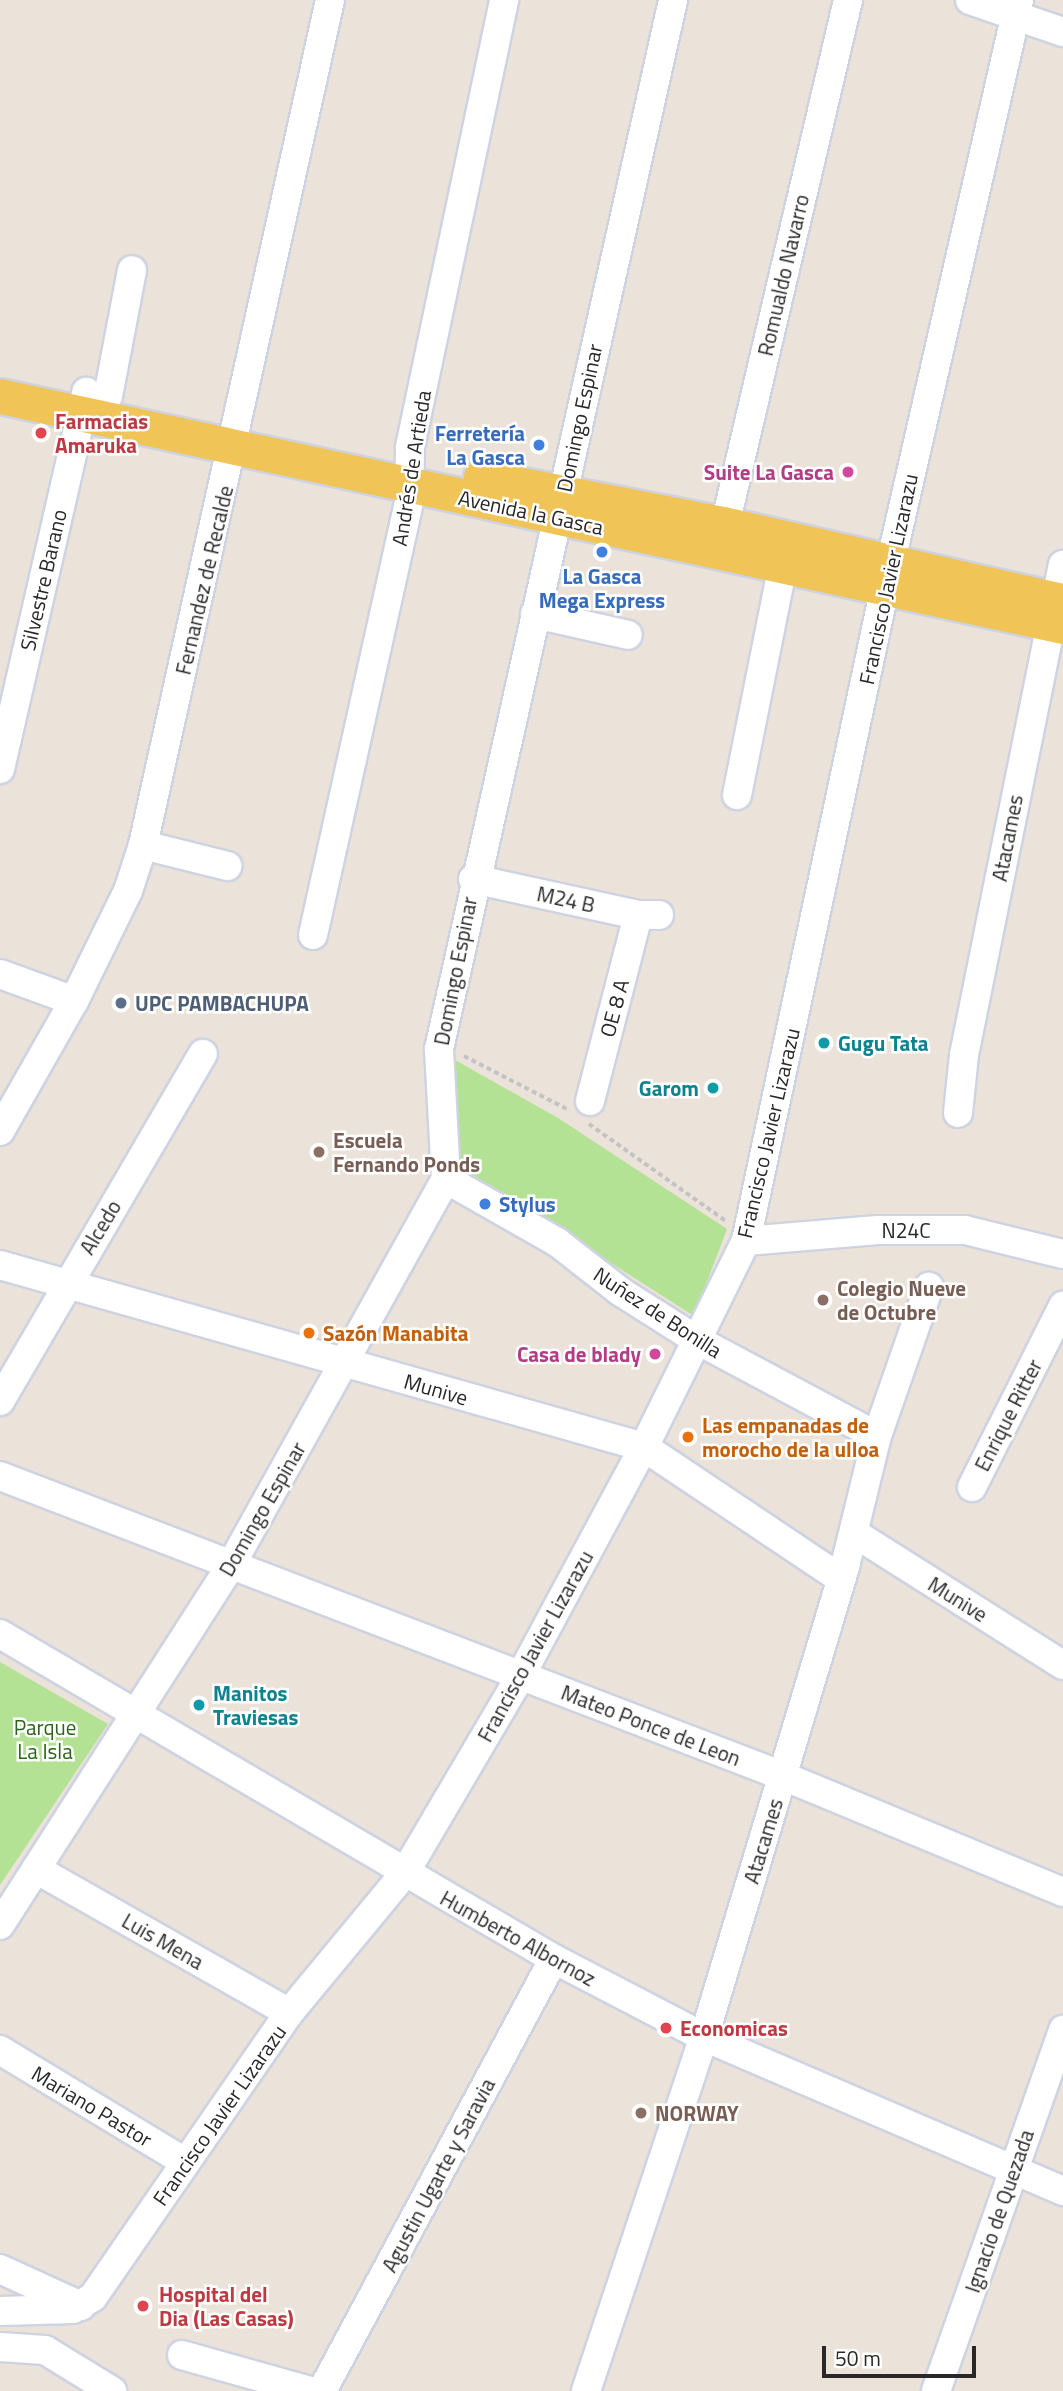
<!DOCTYPE html>
<html>
<head>
<meta charset="utf-8">
<style>
  body { margin:0 }
  #map { position:relative; width:1063px; height:2391px; overflow:hidden; background:#ebe2d9; font-family:"Titillium Web",sans-serif }
  div>[style] { position:absolute }
  .green>* { inset:0; background:#b3e294 }
  .path>* { height:3.5px; margin-top:-1.75px; transform-origin:0; background:repeating-linear-gradient(90deg,#c3c3c3 0 5px,transparent 0 8.5px) }
  .roads { filter:drop-shadow(2px 0 #ced3e1) drop-shadow(-2px 0 #ced3e1) drop-shadow(0 2px #ced3e1) drop-shadow(0 -2px #ced3e1) }
  .minor>* { height:28px; margin:-14px; padding:0 14px; transform-origin:14px; border-radius:14px; background:#fff }
  .major>* { height:35px; margin:-17.5px; padding:0 17.5px; transform-origin:17.5px; border-radius:17.5px; background:#f1c457 }
  .dots>* { width:19px; height:19px; translate:-50% -50%; box-sizing:border-box; border:4px solid #fff; border-radius:50% }
  span { translate:-50% -50%; white-space:nowrap; text-align:center; line-height:1.15; -webkit-text-stroke:5px #fff; paint-order:stroke }
  .street-label { font-size:21px; color:#282828 }
  .health-label { font-size:21px; color:#be3a42; font-weight:700 }
  .left { translate:0 -50%; text-align:left }
  .shop-label { font-size:21px; color:#366cbe; font-weight:700 }
  .right { translate:-100% -50%; text-align:right }
  .hotel-label { font-size:21px; color:#b23c85; font-weight:700 }
  .service-label { font-size:21px; color:#4e5e75; font-weight:700 }
  .culture-label { font-size:21px; color:#0d838f; font-weight:700 }
  .education-label { font-size:21px; color:#785e54; font-weight:700 }
  .food-label { font-size:21px; color:#c56008; font-weight:700 }
  .park-label { font-size:21px; color:#2d6419 }
  .scale { position:absolute; left:822px; top:2346px; width:154px; height:32px; box-sizing:border-box; border:4px solid #282828; border-top:0; padding-left:9px; font-size:21px; line-height:24px; white-space:nowrap; color:#282828; -webkit-text-stroke:5px #fff; paint-order:stroke }
</style>
</head>
<body>
<div id="map">
  <div class="green">
    <div style="clip-path:polygon(455px 1060px,558px 1118px,727px 1229px,694px 1316px,459px 1166px)"></div>
    <div style="clip-path:polygon(0 1662px,108px 1724px,0 1885px)"></div>
  </div>
  <div class="path">
    <div style="left:464px;top:1056px;width:118px;rotate:27.2deg"></div>
    <div style="left:589px;top:1124px;width:168px;rotate:35.3deg"></div>
  </div>
  <div class="roads">
    <div class="minor">
      <div style="left:970px;top:0;width:98px;rotate:19deg"></div>
      <div style="left:108px;top:396px;width:128px;rotate:-79.2deg"></div>
      <div style="left:721px;top:542px;width:557px;rotate:-76.81deg"></div>
      <div style="left:535px;top:614px;width:95px;rotate:12.7deg"></div>
      <div style="left:0;top:769px;width:387px;rotate:-77.1deg"></div>
      <div style="left:737px;top:795px;width:235px;rotate:-78.7deg"></div>
      <div style="left:143px;top:845px;width:87px;rotate:14deg"></div>
      <div style="left:473px;top:879px;width:169px;rotate:12.3deg"></div>
      <div style="left:638px;top:915px;width:21px"></div>
      <div style="left:313px;top:935px;width:444px;rotate:-77.5deg"></div>
      <div style="left:409px;top:501px;width:54px;rotate:-88.9deg"></div>
      <div style="left:410px;top:447px;width:457px;rotate:-78.1deg"></div>
      <div style="left:0;top:974px;width:79px;rotate:20deg"></div>
      <div style="left:590px;top:1101px;width:192px;rotate:-75.5deg"></div>
      <div style="left:958px;top:1113px;width:58px;rotate:-84.1deg"></div>
      <div style="left:964px;top:1055px;width:500px;rotate:-78.6deg"></div>
      <div style="left:0;top:1131px;width:150px;rotate:-60.4deg"></div>
      <div style="left:74px;top:1001px;width:123px;rotate:-63.9deg"></div>
      <div style="left:128px;top:891px;width:48px;rotate:-71.9deg"></div>
      <div style="left:143px;top:845px;width:865px;rotate:-77.52deg"></div>
      <div style="left:446px;top:1179px;width:128px;rotate:29.6deg"></div>
      <div style="left:557px;top:1242px;width:81px;rotate:38deg"></div>
      <div style="left:621px;top:1292px;width:90px;rotate:32.3deg"></div>
      <div style="left:697px;top:1340px;width:204px;rotate:28.1deg"></div>
      <div style="left:746px;top:1241px;width:132px;rotate:-4.8deg"></div>
      <div style="left:878px;top:1230px;width:87px"></div>
      <div style="left:965px;top:1230px;width:101px;rotate:13.8deg"></div>
      <div style="left:0;top:1265px;width:669px;rotate:15.78deg"></div>
      <div style="left:644px;top:1447px;width:237px;rotate:33.8deg"></div>
      <div style="left:0;top:1401px;width:402px;rotate:-59.7deg"></div>
      <div style="left:0;top:1476px;width:839px;rotate:20.96deg"></div>
      <div style="left:783px;top:1776px;width:303px;rotate:22.5deg"></div>
      <div style="left:972px;top:1487px;width:203px;rotate:-63.3deg"></div>
      <div style="left:854px;top:1533px;width:247px;rotate:32.3deg"></div>
      <div style="left:0;top:1634px;width:642px;rotate:30.4deg"></div>
      <div style="left:554px;top:1959px;width:169px;rotate:27.5deg"></div>
      <div style="left:704px;top:2037px;width:391px;rotate:23.2deg"></div>
      <div style="left:36px;top:1869px;width:291px;rotate:29.6deg"></div>
      <div style="left:0;top:1925px;width:428px;rotate:-57.3deg"></div>
      <div style="left:231px;top:1565px;width:442px;rotate:-60.9deg"></div>
      <div style="left:446px;top:1179px;width:130px;rotate:-93.1deg"></div>
      <div style="left:439px;top:1049px;width:1075px;rotate:-77.42deg"></div>
      <div style="left:0;top:2050px;width:216px;rotate:31.2deg"></div>
      <div style="left:0;top:2269px;width:89px;rotate:24.6deg"></div>
      <div style="left:0;top:2311px;width:73px;rotate:-1.6deg"></div>
      <div style="left:73px;top:2309px;width:23px;rotate:-31deg"></div>
      <div style="left:93px;top:2297px;width:345px;rotate:-55.4deg"></div>
      <div style="left:289px;top:2013px;width:180px;rotate:-50.4deg"></div>
      <div style="left:404px;top:1874px;width:231px;rotate:-59.5deg"></div>
      <div style="left:521px;top:1675px;width:259px;rotate:-61.7deg"></div>
      <div style="left:644px;top:1447px;width:230px;rotate:-63.7deg"></div>
      <div style="left:746px;top:1241px;width:669px;rotate:-78deg"></div>
      <div style="left:885px;top:587px;width:602px;rotate:-77.14deg"></div>
      <div style="left:0;top:2347px;width:45px;rotate:3.8deg"></div>
      <div style="left:45px;top:2350px;width:79px;rotate:31.5deg"></div>
      <div style="left:182px;top:2355px;width:133px;rotate:15.7deg"></div>
      <div style="left:322px;top:2391px;width:490px;rotate:-61.8deg"></div>
      <div style="left:586px;top:2391px;width:373px;rotate:-71.6deg"></div>
      <div style="left:704px;top:2037px;width:492px;rotate:-73.3deg"></div>
      <div style="left:845px;top:1566px;width:134px;rotate:-76.2deg"></div>
      <div style="left:877px;top:1436px;width:158px;rotate:-70.8deg"></div>
      <div style="left:936px;top:2391px;width:383px;rotate:-70.6deg"></div>
    </div>
    <div class="major">
      <div style="left:0;top:396px;width:1088px;rotate:12.21deg"></div>
      <div style="left:481px;top:477px;width:247px;rotate:11deg"></div>
      <div style="left:723px;top:524px;width:349px;rotate:12.8deg"></div>
    </div>
  </div>
  <div class="dots">
    <div style="left:41px;top:433px;background:#e0444e"></div>
    <div style="left:539px;top:445px;background:#3f7fe0"></div>
    <div style="left:848px;top:472px;background:#d1479c"></div>
    <div style="left:602px;top:552px;background:#3f7fe0"></div>
    <div style="left:121px;top:1003px;background:#5c6f8a"></div>
    <div style="left:824px;top:1043px;background:#0f9aa8"></div>
    <div style="left:713px;top:1088px;background:#0f9aa8"></div>
    <div style="left:319px;top:1152px;background:#8d6e63"></div>
    <div style="left:485px;top:1204px;background:#3f7fe0"></div>
    <div style="left:823px;top:1300px;background:#8d6e63"></div>
    <div style="left:309px;top:1333px;background:#e8710a"></div>
    <div style="left:655px;top:1354px;background:#d1479c"></div>
    <div style="left:688px;top:1437px;background:#e8710a"></div>
    <div style="left:199px;top:1705px;background:#0f9aa8"></div>
    <div style="left:666px;top:2028px;background:#e0444e"></div>
    <div style="left:641px;top:2113px;background:#8d6e63"></div>
    <div style="left:143px;top:2306px;background:#e0444e"></div>
  </div>
  <div class="street-label">
    <span style="left:783px;top:275px;rotate:-77deg">Romualdo Navarro</span>
    <span style="left:579px;top:418px;rotate:-78deg">Domingo Espinar</span>
    <span style="left:411px;top:468px;rotate:-81deg">Andrés de Artieda</span>
    <span style="left:531px;top:512px;rotate:12deg">Avenida la Gasca</span>
    <span style="left:888px;top:579px;rotate:-78deg">Francisco Javier Lizarazu</span>
    <span style="left:43px;top:580px;rotate:-77deg">Silvestre Barano</span>
    <span style="left:204px;top:580px;rotate:-77deg">Fernandez de Recalde</span>
    <span style="left:1007px;top:838px;rotate:-79deg">Atacames</span>
    <span style="left:566px;top:899px;rotate:12deg">M24 B</span>
    <span style="left:455px;top:971px;rotate:-79deg">Domingo Espinar</span>
    <span style="left:614px;top:1008px;rotate:-75deg">OE 8 A</span>
    <span style="left:768px;top:1133px;rotate:-77deg">Francisco Javier Lizarazu</span>
    <span style="left:100px;top:1227px;rotate:-59deg">Alcedo</span>
    <span style="left:906px;top:1230px">N24C</span>
    <span style="left:658px;top:1312px;rotate:33deg">Nuñez de Bonilla</span>
    <span style="left:436px;top:1389px;rotate:16deg">Munive</span>
    <span style="left:1008px;top:1415px;rotate:-63deg">Enrique Ritter</span>
    <span style="left:262px;top:1509px;rotate:-60deg">Domingo Espinar</span>
    <span style="left:958px;top:1599px;rotate:32deg">Munive</span>
    <span style="left:535px;top:1646px;rotate:-61deg">Francisco Javier Lizarazu</span>
    <span style="left:651px;top:1725px;rotate:21deg">Mateo Ponce de Leon</span>
    <span style="left:763px;top:1841px;rotate:-73deg">Atacames</span>
    <span style="left:518px;top:1938px;rotate:29deg">Humberto Albornoz</span>
    <span style="left:163px;top:1941px;rotate:30deg">Luis Mena</span>
    <span style="left:92px;top:2106px;rotate:31deg">Mariano Pastor</span>
    <span style="left:219px;top:2115px;rotate:-55deg">Francisco Javier Lizarazu</span>
    <span style="left:438px;top:2175px;rotate:-62deg">Agustin Ugarte y Saravia</span>
    <span style="left:999px;top:2211px;rotate:-71deg">Ignacio de Quezada</span>
  </div>
  <div class="health-label">
    <span class="left" style="left:55px;top:433px">Farmacias<br>Amaruka</span>
    <span class="left" style="left:680px;top:2028px">Economicas</span>
    <span class="left" style="left:159px;top:2306px">Hospital del<br>Dia (Las Casas)</span>
  </div>
  <div class="shop-label">
    <span class="right" style="left:525px;top:445px">Ferretería<br>La Gasca</span>
    <span style="left:602px;top:588px">La Gasca<br>Mega Express</span>
    <span class="left" style="left:499px;top:1204px">Stylus</span>
  </div>
  <div class="hotel-label">
    <span class="right" style="left:834px;top:472px">Suite La Gasca</span>
    <span class="right" style="left:641px;top:1354px">Casa de blady</span>
  </div>
  <div class="service-label">
    <span class="left" style="left:135px;top:1003px">UPC PAMBACHUPA</span>
  </div>
  <div class="culture-label">
    <span class="left" style="left:838px;top:1043px">Gugu Tata</span>
    <span class="right" style="left:699px;top:1088px">Garom</span>
    <span class="left" style="left:213px;top:1705px">Manitos<br>Traviesas</span>
  </div>
  <div class="education-label">
    <span class="left" style="left:333px;top:1152px">Escuela<br>Fernando Ponds</span>
    <span class="left" style="left:837px;top:1300px">Colegio Nueve<br>de Octubre</span>
    <span class="left" style="left:655px;top:2113px">NORWAY</span>
  </div>
  <div class="food-label">
    <span class="left" style="left:323px;top:1333px">Sazón Manabita</span>
    <span class="left" style="left:702px;top:1437px">Las empanadas de<br>morocho de la ulloa</span>
  </div>
  <div class="park-label">
    <span style="left:45px;top:1739px">Parque<br>La Isla</span>
  </div>
  <div class="scale">50 m</div>
</div>
</body>
</html>
